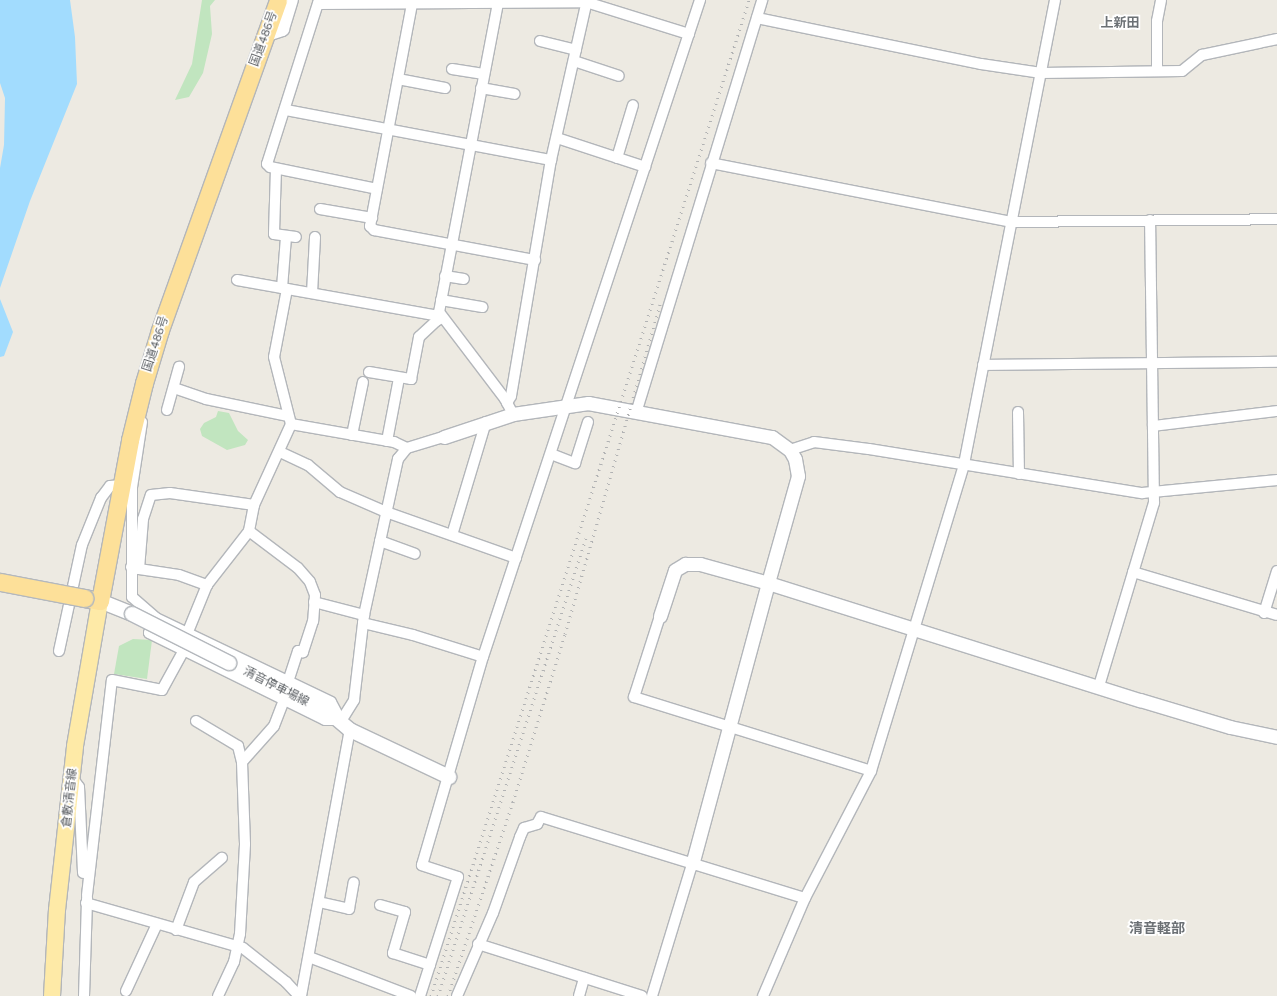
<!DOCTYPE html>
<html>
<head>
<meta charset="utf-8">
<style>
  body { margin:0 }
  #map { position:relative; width:1277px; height:996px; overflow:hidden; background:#edeae2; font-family:Figtree,"Noto Sans JP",sans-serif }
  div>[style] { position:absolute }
  .green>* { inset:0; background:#c1e5bf }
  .water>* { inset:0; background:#a2dcfe }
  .roads { filter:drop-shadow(1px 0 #b3b6ba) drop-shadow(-1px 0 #b3b6ba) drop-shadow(0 1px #b3b6ba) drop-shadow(0 -1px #b3b6ba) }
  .minor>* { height:10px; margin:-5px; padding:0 5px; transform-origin:5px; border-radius:5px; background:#fff }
  .tertiary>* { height:13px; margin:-6.5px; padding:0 6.5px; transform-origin:6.5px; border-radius:6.5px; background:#fff }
  .secondary>* { height:14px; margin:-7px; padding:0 7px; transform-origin:7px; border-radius:7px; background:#fff }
  .primary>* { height:16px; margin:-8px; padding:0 8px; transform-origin:8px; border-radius:8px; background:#feeaa7 }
  .trunk>* { height:17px; margin:-8.5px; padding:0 8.5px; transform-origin:8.5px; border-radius:8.5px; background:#fde099 }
  .rail>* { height:3px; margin-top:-1.5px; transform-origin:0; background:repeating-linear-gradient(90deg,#b1b2b3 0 1px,transparent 0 6px) }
  .bridges { filter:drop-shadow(1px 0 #b4b8bd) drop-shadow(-1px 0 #b4b8bd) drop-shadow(0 1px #b4b8bd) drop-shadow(0 -1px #b4b8bd) }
  .secondary-bridge>* { height:14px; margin:-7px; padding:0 7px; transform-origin:7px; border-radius:7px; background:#fff }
  .trunk-bridge>* { height:17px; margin:-8.5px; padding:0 8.5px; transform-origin:8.5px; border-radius:8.5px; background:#fde099 }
  span { translate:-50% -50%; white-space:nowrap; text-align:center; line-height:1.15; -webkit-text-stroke:3.5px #fff; paint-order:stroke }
  .street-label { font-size:12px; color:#5b5f63 }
  .neighbourhood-label { font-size:13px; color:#6c7175; font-weight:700 }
  .quarter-label { font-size:14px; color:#6c7175; font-weight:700 }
</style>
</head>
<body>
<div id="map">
  <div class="green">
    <div style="clip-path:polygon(202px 0,215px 0,210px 6px,212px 34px,203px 73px,189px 97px,175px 100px,192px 64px)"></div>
    <div style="clip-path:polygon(218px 411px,229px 413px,238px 431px,248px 440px,245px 445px,227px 450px,202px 436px,200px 429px,204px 423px,216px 417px)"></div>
    <div style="clip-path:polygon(133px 639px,152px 640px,147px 679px,114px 674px,119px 646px)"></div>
  </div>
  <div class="water">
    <div style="clip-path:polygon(0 0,70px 0,75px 37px,77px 84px,30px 201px,0 288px,0 168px,4px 145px,5px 98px,0 83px)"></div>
    <div style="clip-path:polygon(0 299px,13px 332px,4px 356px,0 357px)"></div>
  </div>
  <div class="roads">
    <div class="minor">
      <div style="left:319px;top:0;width:172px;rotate:107.6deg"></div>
      <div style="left:267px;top:164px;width:4px;rotate:45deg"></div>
      <div style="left:270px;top:167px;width:109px;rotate:11.6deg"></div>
      <div style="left:498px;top:3px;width:315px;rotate:100.8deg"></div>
      <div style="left:439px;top:312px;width:109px;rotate:52.8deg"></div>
      <div style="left:505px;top:399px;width:17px;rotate:62deg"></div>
      <div style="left:318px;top:4px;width:268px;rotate:-0.4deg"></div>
      <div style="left:586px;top:2px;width:108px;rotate:17.3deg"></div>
      <div style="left:412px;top:4px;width:226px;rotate:100.7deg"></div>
      <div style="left:370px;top:226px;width:6px;rotate:45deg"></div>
      <div style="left:374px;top:230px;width:164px;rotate:10.6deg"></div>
      <div style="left:757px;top:18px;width:229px;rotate:11.6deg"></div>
      <div style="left:981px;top:64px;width:61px;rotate:8.5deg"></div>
      <div style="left:1041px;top:73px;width:141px;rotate:-0.8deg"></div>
      <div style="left:1182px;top:71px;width:26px;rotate:-39deg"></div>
      <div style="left:1202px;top:55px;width:77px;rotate:-12deg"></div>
      <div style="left:540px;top:41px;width:37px;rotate:14deg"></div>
      <div style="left:574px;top:61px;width:47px;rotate:18.4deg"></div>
      <div style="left:452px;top:69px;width:32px;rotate:9deg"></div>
      <div style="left:1157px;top:71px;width:50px;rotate:-90deg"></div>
      <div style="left:1157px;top:21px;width:21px;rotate:-79deg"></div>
      <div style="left:398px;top:79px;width:48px;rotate:10.8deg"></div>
      <div style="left:481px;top:88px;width:34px;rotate:10deg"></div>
      <div style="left:286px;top:110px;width:270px;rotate:10.7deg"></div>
      <div style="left:557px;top:138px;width:93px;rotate:18.2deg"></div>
      <div style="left:617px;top:158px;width:55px;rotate:-73.2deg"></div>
      <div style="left:711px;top:163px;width:306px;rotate:11.1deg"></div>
      <div style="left:1011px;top:222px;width:266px;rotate:-0.6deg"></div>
      <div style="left:276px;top:169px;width:65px;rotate:91.8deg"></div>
      <div style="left:274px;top:234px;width:22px;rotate:8deg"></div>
      <div style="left:320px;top:209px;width:53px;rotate:9.8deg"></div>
      <div style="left:445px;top:276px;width:19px;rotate:9deg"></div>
      <div style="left:237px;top:280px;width:206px;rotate:10.1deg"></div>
      <div style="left:282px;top:288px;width:51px;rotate:-85.5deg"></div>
      <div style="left:287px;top:289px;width:69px;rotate:100.8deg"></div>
      <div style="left:274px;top:357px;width:69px;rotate:75.8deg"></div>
      <div style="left:312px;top:293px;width:56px;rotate:-86.9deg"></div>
      <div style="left:441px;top:300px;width:42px;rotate:9.7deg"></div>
      <div style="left:983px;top:365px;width:294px;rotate:-0.6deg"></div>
      <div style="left:369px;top:372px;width:43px;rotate:9.5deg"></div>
      <div style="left:411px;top:379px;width:43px;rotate:-79.2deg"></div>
      <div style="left:419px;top:337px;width:23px;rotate:-43deg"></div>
      <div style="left:436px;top:321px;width:7px;rotate:-27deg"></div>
      <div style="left:174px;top:388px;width:34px;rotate:19deg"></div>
      <div style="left:206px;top:399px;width:84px;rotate:11.7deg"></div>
      <div style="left:507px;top:403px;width:8px;rotate:-60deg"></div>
      <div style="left:511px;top:396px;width:239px;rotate:-80.4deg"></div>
      <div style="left:551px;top:160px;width:164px;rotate:-77.3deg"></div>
      <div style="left:167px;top:410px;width:45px;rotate:-74.4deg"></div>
      <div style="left:1018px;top:412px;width:62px;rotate:89.1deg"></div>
      <div style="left:636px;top:413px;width:432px;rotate:-73deg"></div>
      <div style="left:142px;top:422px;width:66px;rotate:98.7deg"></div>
      <div style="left:132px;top:487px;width:110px;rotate:90deg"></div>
      <div style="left:132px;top:597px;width:32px;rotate:41deg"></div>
      <div style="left:156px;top:618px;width:194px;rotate:25.6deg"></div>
      <div style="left:331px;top:702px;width:19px;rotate:62deg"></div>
      <div style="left:1153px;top:426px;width:125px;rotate:-6.9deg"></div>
      <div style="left:352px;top:435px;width:54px;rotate:-78.3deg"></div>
      <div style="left:387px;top:441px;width:64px;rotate:-79.2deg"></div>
      <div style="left:790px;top:450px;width:25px;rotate:-18deg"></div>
      <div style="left:814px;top:442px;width:55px;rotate:7.3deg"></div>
      <div style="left:869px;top:449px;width:277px;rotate:9.2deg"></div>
      <div style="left:1142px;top:493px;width:136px;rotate:-5.5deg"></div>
      <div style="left:280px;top:452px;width:31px;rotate:25deg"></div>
      <div style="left:308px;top:465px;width:42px;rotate:40.2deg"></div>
      <div style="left:340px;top:492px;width:50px;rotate:23.5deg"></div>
      <div style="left:386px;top:512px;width:138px;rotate:19.5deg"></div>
      <div style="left:551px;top:454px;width:26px;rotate:21deg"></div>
      <div style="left:575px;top:463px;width:43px;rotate:-72.4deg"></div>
      <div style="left:254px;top:505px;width:26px;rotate:101deg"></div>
      <div style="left:249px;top:531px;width:61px;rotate:37.1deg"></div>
      <div style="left:298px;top:568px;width:18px;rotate:49deg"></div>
      <div style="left:310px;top:582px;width:14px;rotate:69deg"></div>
      <div style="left:315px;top:595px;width:26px;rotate:94deg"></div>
      <div style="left:313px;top:621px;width:33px;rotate:108deg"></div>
      <div style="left:303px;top:652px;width:5px;rotate:-169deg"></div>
      <div style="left:298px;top:651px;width:33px;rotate:108deg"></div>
      <div style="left:452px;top:535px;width:118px;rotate:-73.3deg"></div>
      <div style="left:380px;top:541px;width:37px;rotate:20deg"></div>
      <div style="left:131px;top:567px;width:8px;rotate:14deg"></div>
      <div style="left:139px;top:569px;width:50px;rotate:-85.4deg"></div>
      <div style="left:143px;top:519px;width:25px;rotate:-72deg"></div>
      <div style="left:151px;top:495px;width:19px;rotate:-6deg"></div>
      <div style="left:170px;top:493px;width:85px;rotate:8.1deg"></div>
      <div style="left:254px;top:505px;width:89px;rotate:-65.4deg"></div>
      <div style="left:291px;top:424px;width:105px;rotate:9.9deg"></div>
      <div style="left:394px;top:442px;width:14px;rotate:25deg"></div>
      <div style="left:139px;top:569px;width:40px;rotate:8.5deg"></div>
      <div style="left:179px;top:575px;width:30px;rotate:20deg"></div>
      <div style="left:1133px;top:572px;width:150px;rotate:16.6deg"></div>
      <div style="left:314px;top:602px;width:52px;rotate:14.6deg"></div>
      <div style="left:1264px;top:613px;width:44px;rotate:-72.8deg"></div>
      <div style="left:660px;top:616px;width:85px;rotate:107.8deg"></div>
      <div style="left:634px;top:697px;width:248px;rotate:17.3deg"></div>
      <div style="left:155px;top:620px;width:14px;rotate:115deg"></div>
      <div style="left:149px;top:633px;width:196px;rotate:26.3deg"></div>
      <div style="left:325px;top:720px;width:14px"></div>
      <div style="left:363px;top:623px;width:51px;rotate:13.5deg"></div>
      <div style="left:413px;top:635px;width:73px;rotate:17.4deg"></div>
      <div style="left:187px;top:634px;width:53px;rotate:-67.8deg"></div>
      <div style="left:207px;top:585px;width:68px;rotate:-52.1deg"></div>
      <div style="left:59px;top:651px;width:108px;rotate:-77.8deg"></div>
      <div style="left:82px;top:545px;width:51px;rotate:-68deg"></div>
      <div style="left:101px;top:498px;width:15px;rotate:-53deg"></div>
      <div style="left:110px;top:486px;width:12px;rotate:-5deg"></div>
      <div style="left:1099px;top:686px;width:191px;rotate:-73.3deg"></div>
      <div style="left:1154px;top:503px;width:283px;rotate:-90.8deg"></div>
      <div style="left:196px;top:721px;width:49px;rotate:30.8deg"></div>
      <div style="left:238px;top:746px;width:16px;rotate:76deg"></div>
      <div style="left:341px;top:721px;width:25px;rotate:-58deg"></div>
      <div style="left:354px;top:700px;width:86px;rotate:-83.3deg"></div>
      <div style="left:364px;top:615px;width:160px;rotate:-77.7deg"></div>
      <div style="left:398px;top:459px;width:14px;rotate:-51deg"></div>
      <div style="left:407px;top:448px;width:39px;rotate:-17deg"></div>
      <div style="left:72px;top:777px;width:12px;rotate:55deg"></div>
      <div style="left:79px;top:787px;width:86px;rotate:87.3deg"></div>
      <div style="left:87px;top:895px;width:216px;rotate:-83.4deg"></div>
      <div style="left:112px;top:680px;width:51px;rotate:11.3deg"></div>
      <div style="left:162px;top:690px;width:46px;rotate:-61.2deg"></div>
      <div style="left:319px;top:902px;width:31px;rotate:13deg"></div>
      <div style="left:349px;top:909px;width:27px;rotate:-80deg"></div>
      <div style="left:86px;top:903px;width:163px;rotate:16deg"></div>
      <div style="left:243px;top:948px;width:55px;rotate:38.3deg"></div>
      <div style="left:286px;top:982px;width:19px;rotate:47deg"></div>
      <div style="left:380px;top:905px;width:26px;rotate:16deg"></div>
      <div style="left:405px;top:912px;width:43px;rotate:106.3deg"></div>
      <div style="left:393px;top:953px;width:39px;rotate:18deg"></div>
      <div style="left:176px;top:930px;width:51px;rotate:-69.4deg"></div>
      <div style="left:194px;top:882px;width:37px;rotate:-41deg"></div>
      <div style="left:478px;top:944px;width:172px;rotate:17.6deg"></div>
      <div style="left:309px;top:957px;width:109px;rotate:20.9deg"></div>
      <div style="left:126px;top:991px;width:74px;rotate:-65.2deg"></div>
      <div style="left:84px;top:996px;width:98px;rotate:-88.2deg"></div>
      <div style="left:218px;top:996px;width:38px;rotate:-65deg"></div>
      <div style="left:234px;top:962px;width:29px;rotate:-78deg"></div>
      <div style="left:240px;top:934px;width:90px;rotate:-86.8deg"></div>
      <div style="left:245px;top:844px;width:82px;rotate:-92.1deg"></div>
      <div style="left:242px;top:762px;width:48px;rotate:-48.4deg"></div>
      <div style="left:274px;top:726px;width:28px;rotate:-69deg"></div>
      <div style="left:301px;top:996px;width:270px;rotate:-79.6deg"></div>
      <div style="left:420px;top:996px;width:125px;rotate:-72.3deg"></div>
      <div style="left:458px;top:877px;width:38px;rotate:-162deg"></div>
      <div style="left:422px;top:865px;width:217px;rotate:-73.7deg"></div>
      <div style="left:483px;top:657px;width:692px;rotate:-71.72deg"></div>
      <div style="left:457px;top:996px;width:90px;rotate:-66.6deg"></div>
      <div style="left:493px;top:913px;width:81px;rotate:-70.4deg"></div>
      <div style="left:520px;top:837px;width:10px;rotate:-66deg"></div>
      <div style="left:524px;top:828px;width:14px;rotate:-17deg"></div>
      <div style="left:537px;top:824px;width:8px;rotate:-60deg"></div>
      <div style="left:541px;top:817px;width:276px;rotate:17.1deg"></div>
      <div style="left:579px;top:996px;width:19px;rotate:-74deg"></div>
      <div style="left:652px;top:996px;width:138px;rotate:-73.1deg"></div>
      <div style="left:763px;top:996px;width:107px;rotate:-66.8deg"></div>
      <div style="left:805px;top:898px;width:143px;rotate:-62.5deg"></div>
      <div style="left:871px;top:771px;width:321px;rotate:-73.1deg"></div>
      <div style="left:964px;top:464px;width:473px;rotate:-78.9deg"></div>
    </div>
    <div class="tertiary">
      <div style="left:444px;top:437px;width:73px;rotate:-18.4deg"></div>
      <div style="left:513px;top:414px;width:76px;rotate:-8.3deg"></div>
      <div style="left:588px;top:403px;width:187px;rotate:10.5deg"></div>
      <div style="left:772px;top:437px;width:22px;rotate:36deg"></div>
      <div style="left:790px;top:450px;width:10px;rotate:61deg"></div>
      <div style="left:795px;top:459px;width:17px;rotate:80deg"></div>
      <div style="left:798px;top:476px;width:111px;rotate:105.7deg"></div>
      <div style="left:768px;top:583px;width:390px;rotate:17.5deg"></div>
      <div style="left:1140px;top:700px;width:94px;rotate:16.7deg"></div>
      <div style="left:1230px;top:727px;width:48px;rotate:12deg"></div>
      <div style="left:660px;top:616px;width:48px;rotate:-71.9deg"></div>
      <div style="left:675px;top:570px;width:12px;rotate:-31deg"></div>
      <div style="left:685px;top:564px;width:15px"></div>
      <div style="left:700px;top:564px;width:71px;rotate:15.6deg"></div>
      <div style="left:768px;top:583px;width:291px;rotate:105.1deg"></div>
    </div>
    <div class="secondary">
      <div style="left:267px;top:34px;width:16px;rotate:-18deg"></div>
      <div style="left:282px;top:29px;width:30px;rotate:-73deg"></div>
      <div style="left:100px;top:601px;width:35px;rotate:22deg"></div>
      <div style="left:229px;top:663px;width:114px;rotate:26.6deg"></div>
      <div style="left:331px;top:714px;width:25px;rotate:40deg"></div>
      <div style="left:350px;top:730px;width:110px;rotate:25.4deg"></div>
    </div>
    <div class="primary">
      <div style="left:52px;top:996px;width:86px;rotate:-86.7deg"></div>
      <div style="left:57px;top:910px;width:165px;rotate:-83.7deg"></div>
      <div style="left:75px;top:746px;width:147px;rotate:-80.2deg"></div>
    </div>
    <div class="trunk">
      <div style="left:84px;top:598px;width:16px;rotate:11deg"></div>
      <div style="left:100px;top:601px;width:164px;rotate:-79.4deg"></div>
      <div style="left:130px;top:440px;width:59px;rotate:-76.2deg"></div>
      <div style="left:144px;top:383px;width:55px;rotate:-73.2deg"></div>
      <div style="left:160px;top:330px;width:350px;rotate:-70.3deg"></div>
    </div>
  </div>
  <div class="rail">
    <div style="left:431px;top:996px;width:1046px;rotate:-72.29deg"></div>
    <div style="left:438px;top:996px;width:481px;rotate:-72.1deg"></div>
    <div style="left:448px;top:996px;width:205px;rotate:-71.5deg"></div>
    <div style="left:513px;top:802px;width:176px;rotate:-72.8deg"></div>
    <div style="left:565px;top:634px;width:343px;rotate:-73.9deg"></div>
  </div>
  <div class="bridges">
    <div class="secondary-bridge">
      <div style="left:132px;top:614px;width:109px;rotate:26.8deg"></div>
    </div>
    <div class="trunk-bridge">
      <div style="left:0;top:582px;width:86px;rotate:10.8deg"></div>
    </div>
  </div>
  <div class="street-label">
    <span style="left:264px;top:39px;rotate:-70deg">国道486号</span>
    <span style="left:156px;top:344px;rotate:-72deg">国道486号</span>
    <span style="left:276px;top:687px;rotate:27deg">清音停車場線</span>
    <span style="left:70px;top:798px;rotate:-84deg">倉敷清音線</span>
  </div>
  <div class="neighbourhood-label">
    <span style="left:1120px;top:23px">上新田</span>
  </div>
  <div class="quarter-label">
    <span style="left:1157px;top:929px">清音軽部</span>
  </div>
</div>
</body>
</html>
